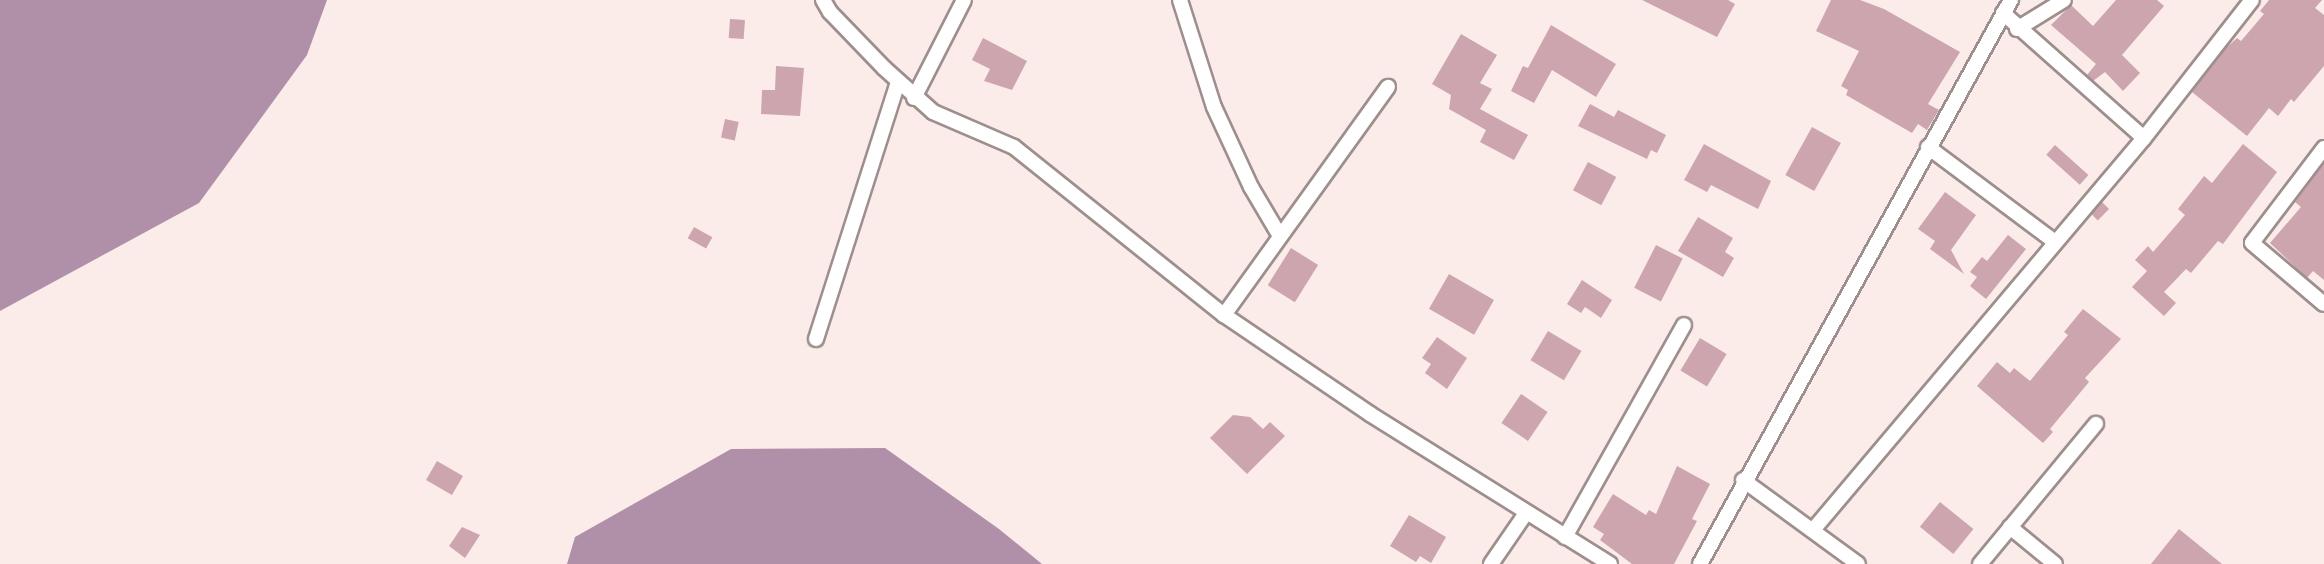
<!DOCTYPE html>
<html>
<head>
<meta charset="utf-8">
<style>
  body { margin:0 }
  #map { position:relative; width:2324px; height:564px; overflow:hidden; background:#fbecea; font-family:Cabin,sans-serif }
  div>[style] { position:absolute }
  .water>* { inset:0; background:#af90a8 }
  .building>* { inset:0; background:#cca5af; transform-origin:0 0 }
  .roads { filter:drop-shadow(2px 0 #9d8f8d) drop-shadow(-2px 0 #9d8f8d) drop-shadow(0 2px #9d8f8d) drop-shadow(0 -2px #9d8f8d) }
  .minor>* { height:14px; margin:-7px; padding:0 7px; transform-origin:7px; border-radius:7px; background:#fff }
  span { translate:-50% -50%; white-space:nowrap; text-align:center; line-height:1.15; -webkit-text-stroke:4.5px #fdfdfd; paint-order:stroke }
</style>
</head>
<body>
<div id="map">
  <div class="water">
    <div style="clip-path:polygon(0 0,327px 0,307px 55px,199px 203px,0 311px)"></div>
    <div style="clip-path:polygon(885px 448px,999px 529px,1042px 564px,567px 564px,575px 537px,731px 449px)"></div>
  </div>
  <div class="building">
    <div style="clip-path:polygon(1642px 0,1728px 0,1735px 4px,1717px 37px)"></div>
    <div style="clip-path:polygon(1831px 0,1860px 0,1884px 9px,1960px 52px,1928px 104px,1939px 110px,1927px 130px,1918px 124px,1912px 133px,1846px 95px,1848px 90px,1841px 86px,1859px 51px,1816px 31px)"></div>
    <div style="clip-path:polygon(2116px 0,2157px 0,2164px 6px,2122px 55px,2140px 73px,2123px 91px,2105px 72px,2093px 81px,2087px 75px,2096px 64px,2051px 25px,2071px 5px,2093px 26px)"></div>
    <div style="clip-path:polygon(2269px 0,2322px 0,2315px 8px,2324px 15px,2324px 66px,2294px 102px,2291px 99px,2278px 116px,2269px 108px,2247px 136px,2192px 92px,2224px 50px,2237px 38px,2241px 41px,2264px 14px,2260px 11px)"></div>
    <div style="left:730px;top:19px;width:15px;height:19px;rotate:4deg"></div>
    <div style="clip-path:polygon(1551px 25px,1616px 64px,1596px 97px,1552px 70px,1534px 103px,1511px 91px,1523px 66px,1528px 68px)"></div>
    <div style="clip-path:polygon(1461px 34px,1497px 55px,1480px 83px,1492px 89px,1480px 109px,1528px 135px,1514px 160px,1480px 142px,1486px 130px,1449px 109px,1451px 95px,1432px 84px)"></div>
    <div style="clip-path:polygon(983px 38px,1027px 61px,1012px 90px,984px 81px,990px 69px,972px 60px)"></div>
    <div style="clip-path:polygon(776px 66px,804px 68px,800px 116px,761px 114px,762px 90px,775px 90px)"></div>
    <div style="clip-path:polygon(1590px 104px,1614px 117px,1618px 110px,1666px 135px,1657px 153px,1651px 150px,1647px 159px,1578px 126px)"></div>
    <div style="left:725px;top:119px;width:14px;height:19px;rotate:12deg"></div>
    <div style="left:1812px;top:127px;width:33px;height:55px;rotate:29deg"></div>
    <div style="clip-path:polygon(1704px 144px,1771px 181px,1758px 209px,1711px 185px,1707px 192px,1684px 180px)"></div>
    <div style="clip-path:polygon(2243px 144px,2277px 172px,2223px 244px,2218px 241px,2191px 273px,2186px 269px,2164px 292px,2176px 303px,2164px 316px,2132px 287px,2147px 271px,2135px 260px,2148px 246px,2153px 252px,2185px 215px,2178px 209px,2204px 176px,2212px 183px)"></div>
    <div style="left:2055px;top:145px;width:45px;height:13px;rotate:42deg"></div>
    <div style="left:1588px;top:162px;width:32px;height:32px;rotate:28deg"></div>
    <div style="clip-path:polygon(2324px 163px,2324px 280px,2313px 271px,2307px 278px,2270px 243px,2301px 207px,2295px 202px)"></div>
    <div style="clip-path:polygon(1945px 192px,1976px 215px,1951px 250px,1964px 274px,1930px 249px,1935px 241px,1918px 229px)"></div>
    <div style="left:2102px;top:202px;width:10px;height:16px;rotate:45deg"></div>
    <div style="clip-path:polygon(1698px 217px,1733px 238px,1725px 252px,1734px 258px,1723px 277px,1678px 251px)"></div>
    <div style="left:694px;top:227px;width:21px;height:13px;rotate:29deg"></div>
    <div style="clip-path:polygon(2008px 235px,2026px 249px,1986px 299px,1970px 286px,1977px 277px,1970px 272px,1982px 257px,1987px 261px)"></div>
    <div style="left:1656px;top:245px;width:30px;height:48px;rotate:27deg"></div>
    <div style="left:1291px;top:248px;width:32px;height:44px;rotate:32deg"></div>
    <div style="left:1449px;top:274px;width:52px;height:40px;rotate:30deg"></div>
    <div style="clip-path:polygon(1582px 280px,1612px 300px,1601px 318px,1585px 307px,1581px 313px,1567px 304px)"></div>
    <div style="clip-path:polygon(2083px 309px,2121px 339px,2085px 378px,2089px 382px,2050px 429px,2053px 432px,2043px 443px,1977px 386px,1997px 362px,2010px 373px,2014px 368px,2030px 381px,2068px 335px,2064px 332px)"></div>
    <div style="left:1548px;top:331px;width:39px;height:34px;rotate:31deg"></div>
    <div style="clip-path:polygon(1437px 337px,1467px 358px,1447px 389px,1425px 373px,1431px 364px,1422px 358px)"></div>
    <div style="left:1700px;top:338px;width:31px;height:38px;rotate:31deg"></div>
    <div style="left:1521px;top:394px;width:32px;height:35px;rotate:34deg"></div>
    <div style="clip-path:polygon(1233px 415px,1250px 417px,1263px 429px,1270px 422px,1285px 436px,1247px 474px,1210px 438px)"></div>
    <div style="left:437px;top:461px;width:30px;height:22px;rotate:30deg"></div>
    <div style="clip-path:polygon(1677px 466px,1710px 484px,1692px 519px,1697px 521px,1674px 564px,1632px 564px,1600px 540px,1604px 534px,1593px 527px,1613px 494px,1646px 515px,1649px 510px,1656px 514px)"></div>
    <div style="left:1940px;top:502px;width:43px;height:32px;rotate:39deg"></div>
    <div style="clip-path:polygon(1409px 515px,1446px 537px,1431px 563px,1420px 556px,1416px 562px,1390px 546px)"></div>
    <div style="clip-path:polygon(462px 527px,480px 535px,465px 558px,449px 546px)"></div>
    <div style="clip-path:polygon(2179px 529px,2222px 564px,2151px 564px)"></div>
  </div>
  <div class="roads">
    <div class="minor">
      <div style="left:823px;top:0;width:14px;rotate:60deg"></div>
      <div style="left:830px;top:12px;width:78px;rotate:46deg"></div>
      <div style="left:884px;top:68px;width:66px;rotate:41.9deg"></div>
      <div style="left:933px;top:112px;width:88px;rotate:23.4deg"></div>
      <div style="left:1014px;top:147px;width:269px;rotate:38.7deg"></div>
      <div style="left:1224px;top:315px;width:176px;rotate:34.1deg"></div>
      <div style="left:1370px;top:414px;width:283px;rotate:32deg"></div>
      <div style="left:1180px;top:0;width:112px;rotate:72.4deg"></div>
      <div style="left:1214px;top:107px;width:88px;rotate:65.2deg"></div>
      <div style="left:1251px;top:187px;width:57px;rotate:59.4deg"></div>
      <div style="left:2003px;top:13px;width:188px;rotate:41.6deg"></div>
      <div style="left:2017px;top:29px;width:55px;rotate:-31.7deg"></div>
      <div style="left:914px;top:98px;width:110px;rotate:-63deg"></div>
      <div style="left:1928px;top:147px;width:159px;rotate:36.8deg"></div>
      <div style="left:2324px;top:148px;width:119px;rotate:127.2deg"></div>
      <div style="left:2252px;top:243px;width:94px;rotate:40.3deg"></div>
      <div style="left:1224px;top:315px;width:281px;rotate:-54.3deg"></div>
      <div style="left:816px;top:339px;width:270px;rotate:-72.3deg"></div>
      <div style="left:1743px;top:480px;width:142px;rotate:36.1deg"></div>
      <div style="left:2010px;top:527px;width:58px;rotate:39.4deg"></div>
      <div style="left:1813px;top:530px;width:513px;rotate:-49.82deg"></div>
      <div style="left:2144px;top:138px;width:175px;rotate:-52deg"></div>
      <div style="left:1565px;top:537px;width:243px;rotate:-60.7deg"></div>
      <div style="left:1491px;top:564px;width:62px;rotate:-55.5deg"></div>
      <div style="left:1700px;top:564px;width:644px;rotate:-61.13deg"></div>
      <div style="left:1980px;top:564px;width:182px;rotate:-50.4deg"></div>
    </div>
  </div>
</div>
</body>
</html>
